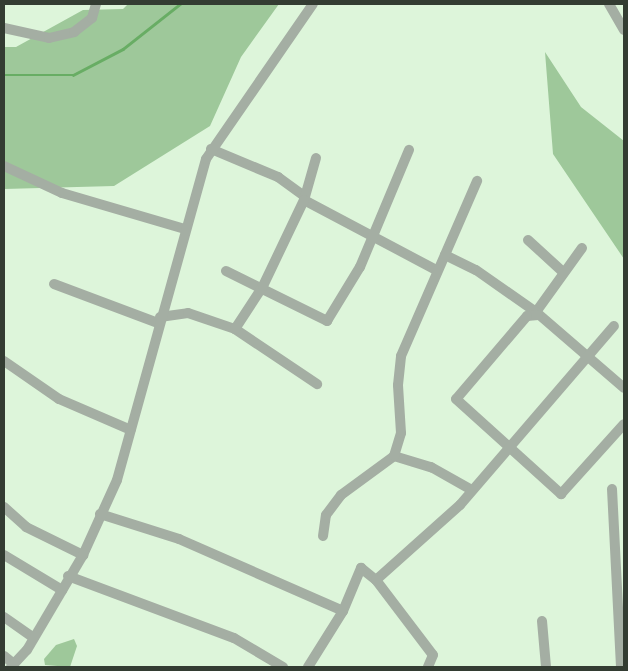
<!DOCTYPE html>
<html>
<head>
<meta charset="utf-8">
<style>
  body { margin:0 }
  #map { position:relative; width:628px; height:671px; overflow:hidden; background:#ddf5da; font-family:"Roboto Condensed",sans-serif }
  div>[style] { position:absolute }
  .green>* { inset:0; background:#9ec89a }
  .stream>* { height:2.5px; margin:-1.25px; padding:0 1.25px; transform-origin:1.25px; border-radius:1.25px; background:#68ad64 }
  .street>* { height:10px; margin:-5px; padding:0 5px; transform-origin:5px; border-radius:5px; background:#a4aea3 }
  span { translate:-50% -50%; white-space:nowrap; text-align:center; line-height:1.15; -webkit-text-stroke:4px #f4fef3; paint-order:stroke }
  .frame { position:absolute; inset:0; border:5px solid #333c32; pointer-events:none }
</style>
</head>
<body>
<div id="map">
  <div class="green">
    <div style="clip-path:polygon(128px 4px,279px 4px,241px 57px,210px 126px,114px 186px,4px 189px,4px 47px,16px 47px,83px 10px,123px 9px)"></div>
    <div style="clip-path:polygon(545px 52px,581px 107px,624px 141px,624px 259px,553px 154px)"></div>
    <div style="clip-path:polygon(74px 639px,77px 646px,70px 667px,45px 665px,44px 659px,56px 645px)"></div>
  </div>
  <div class="stream">
    <div style="left:4px;top:75px;width:69px"></div>
    <div style="left:73px;top:75px;width:56px;rotate:-27.5deg"></div>
    <div style="left:123px;top:49px;width:73px;rotate:-38.3deg"></div>
  </div>
  <div class="street">
    <div style="left:609px;top:4px;width:30px;rotate:60deg"></div>
    <div style="left:4px;top:28px;width:46px;rotate:12.5deg"></div>
    <div style="left:49px;top:38px;width:26px;rotate:-13deg"></div>
    <div style="left:74px;top:32px;width:23px;rotate:-38deg"></div>
    <div style="left:92px;top:18px;width:15px;rotate:-74deg"></div>
    <div style="left:211px;top:149px;width:73px;rotate:22.7deg"></div>
    <div style="left:278px;top:177px;width:31px;rotate:36deg"></div>
    <div style="left:316px;top:158px;width:44px;rotate:105.9deg"></div>
    <div style="left:304px;top:200px;width:149px;rotate:27.9deg"></div>
    <div style="left:4px;top:166px;width:64px;rotate:25deg"></div>
    <div style="left:62px;top:193px;width:128px;rotate:16.3deg"></div>
    <div style="left:528px;top:240px;width:47px;rotate:42.4deg"></div>
    <div style="left:582px;top:248px;width:79px;rotate:125.7deg"></div>
    <div style="left:536px;top:312px;width:116px;rotate:40.8deg"></div>
    <div style="left:445px;top:255px;width:34px;rotate:26deg"></div>
    <div style="left:476px;top:270px;width:73px;rotate:35deg"></div>
    <div style="left:226px;top:271px;width:113px;rotate:26.3deg"></div>
    <div style="left:327px;top:321px;width:63px;rotate:-58.6deg"></div>
    <div style="left:360px;top:267px;width:127px;rotate:-67.3deg"></div>
    <div style="left:54px;top:284px;width:111px;rotate:20.6deg"></div>
    <div style="left:538px;top:315px;width:11px;rotate:175deg"></div>
    <div style="left:527px;top:316px;width:109px;rotate:130.5deg"></div>
    <div style="left:456px;top:399px;width:142px;rotate:42.1deg"></div>
    <div style="left:561px;top:494px;width:94px;rotate:-48deg"></div>
    <div style="left:160px;top:317px;width:28px;rotate:-8deg"></div>
    <div style="left:188px;top:313px;width:50px;rotate:18.8deg"></div>
    <div style="left:235px;top:329px;width:99px;rotate:33.9deg"></div>
    <div style="left:235px;top:329px;width:51px;rotate:-56.9deg"></div>
    <div style="left:263px;top:286px;width:95px;rotate:-64.5deg"></div>
    <div style="left:4px;top:361px;width:67px;rotate:34.6deg"></div>
    <div style="left:59px;top:399px;width:78px;rotate:23.3deg"></div>
    <div style="left:394px;top:456px;width:39px;rotate:17deg"></div>
    <div style="left:431px;top:467px;width:45px;rotate:29.4deg"></div>
    <div style="left:612px;top:489px;width:178px;rotate:87.1deg"></div>
    <div style="left:4px;top:507px;width:30px;rotate:42deg"></div>
    <div style="left:26px;top:527px;width:64px;rotate:26.2deg"></div>
    <div style="left:100px;top:514px;width:83px;rotate:17.6deg"></div>
    <div style="left:179px;top:539px;width:179px;rotate:23.7deg"></div>
    <div style="left:323px;top:536px;width:21px;rotate:-82deg"></div>
    <div style="left:326px;top:515px;width:25px;rotate:-53deg"></div>
    <div style="left:341px;top:495px;width:66px;rotate:-36.3deg"></div>
    <div style="left:394px;top:456px;width:24px;rotate:-73deg"></div>
    <div style="left:401px;top:433px;width:48px;rotate:-93.6deg"></div>
    <div style="left:398px;top:385px;width:29px;rotate:-84deg"></div>
    <div style="left:401px;top:356px;width:191px;rotate:-66.5deg"></div>
    <div style="left:4px;top:555px;width:68px;rotate:31.1deg"></div>
    <div style="left:68px;top:576px;width:177px;rotate:20.5deg"></div>
    <div style="left:234px;top:638px;width:57px;rotate:30.6deg"></div>
    <div style="left:376px;top:580px;width:113px;rotate:-41.8deg"></div>
    <div style="left:460px;top:505px;width:236px;rotate:-49.3deg"></div>
    <div style="left:4px;top:617px;width:35px;rotate:35deg"></div>
    <div style="left:542px;top:621px;width:46px;rotate:85deg"></div>
    <div style="left:4px;top:656px;width:13px;rotate:39deg"></div>
    <div style="left:11px;top:667px;width:23px;rotate:-47deg"></div>
    <div style="left:27px;top:650px;width:110px;rotate:-59.5deg"></div>
    <div style="left:83px;top:555px;width:82px;rotate:-65.6deg"></div>
    <div style="left:117px;top:480px;width:333px;rotate:-74.5deg"></div>
    <div style="left:206px;top:159px;width:188px;rotate:-55.4deg"></div>
    <div style="left:308px;top:667px;width:66px;rotate:-58deg"></div>
    <div style="left:343px;top:611px;width:47px;rotate:-67.3deg"></div>
    <div style="left:361px;top:568px;width:19px;rotate:39deg"></div>
    <div style="left:376px;top:580px;width:94px;rotate:52.8deg"></div>
    <div style="left:433px;top:655px;width:13px;rotate:113deg"></div>
  </div>
  <div class="frame"></div>
</div>
</body>
</html>
